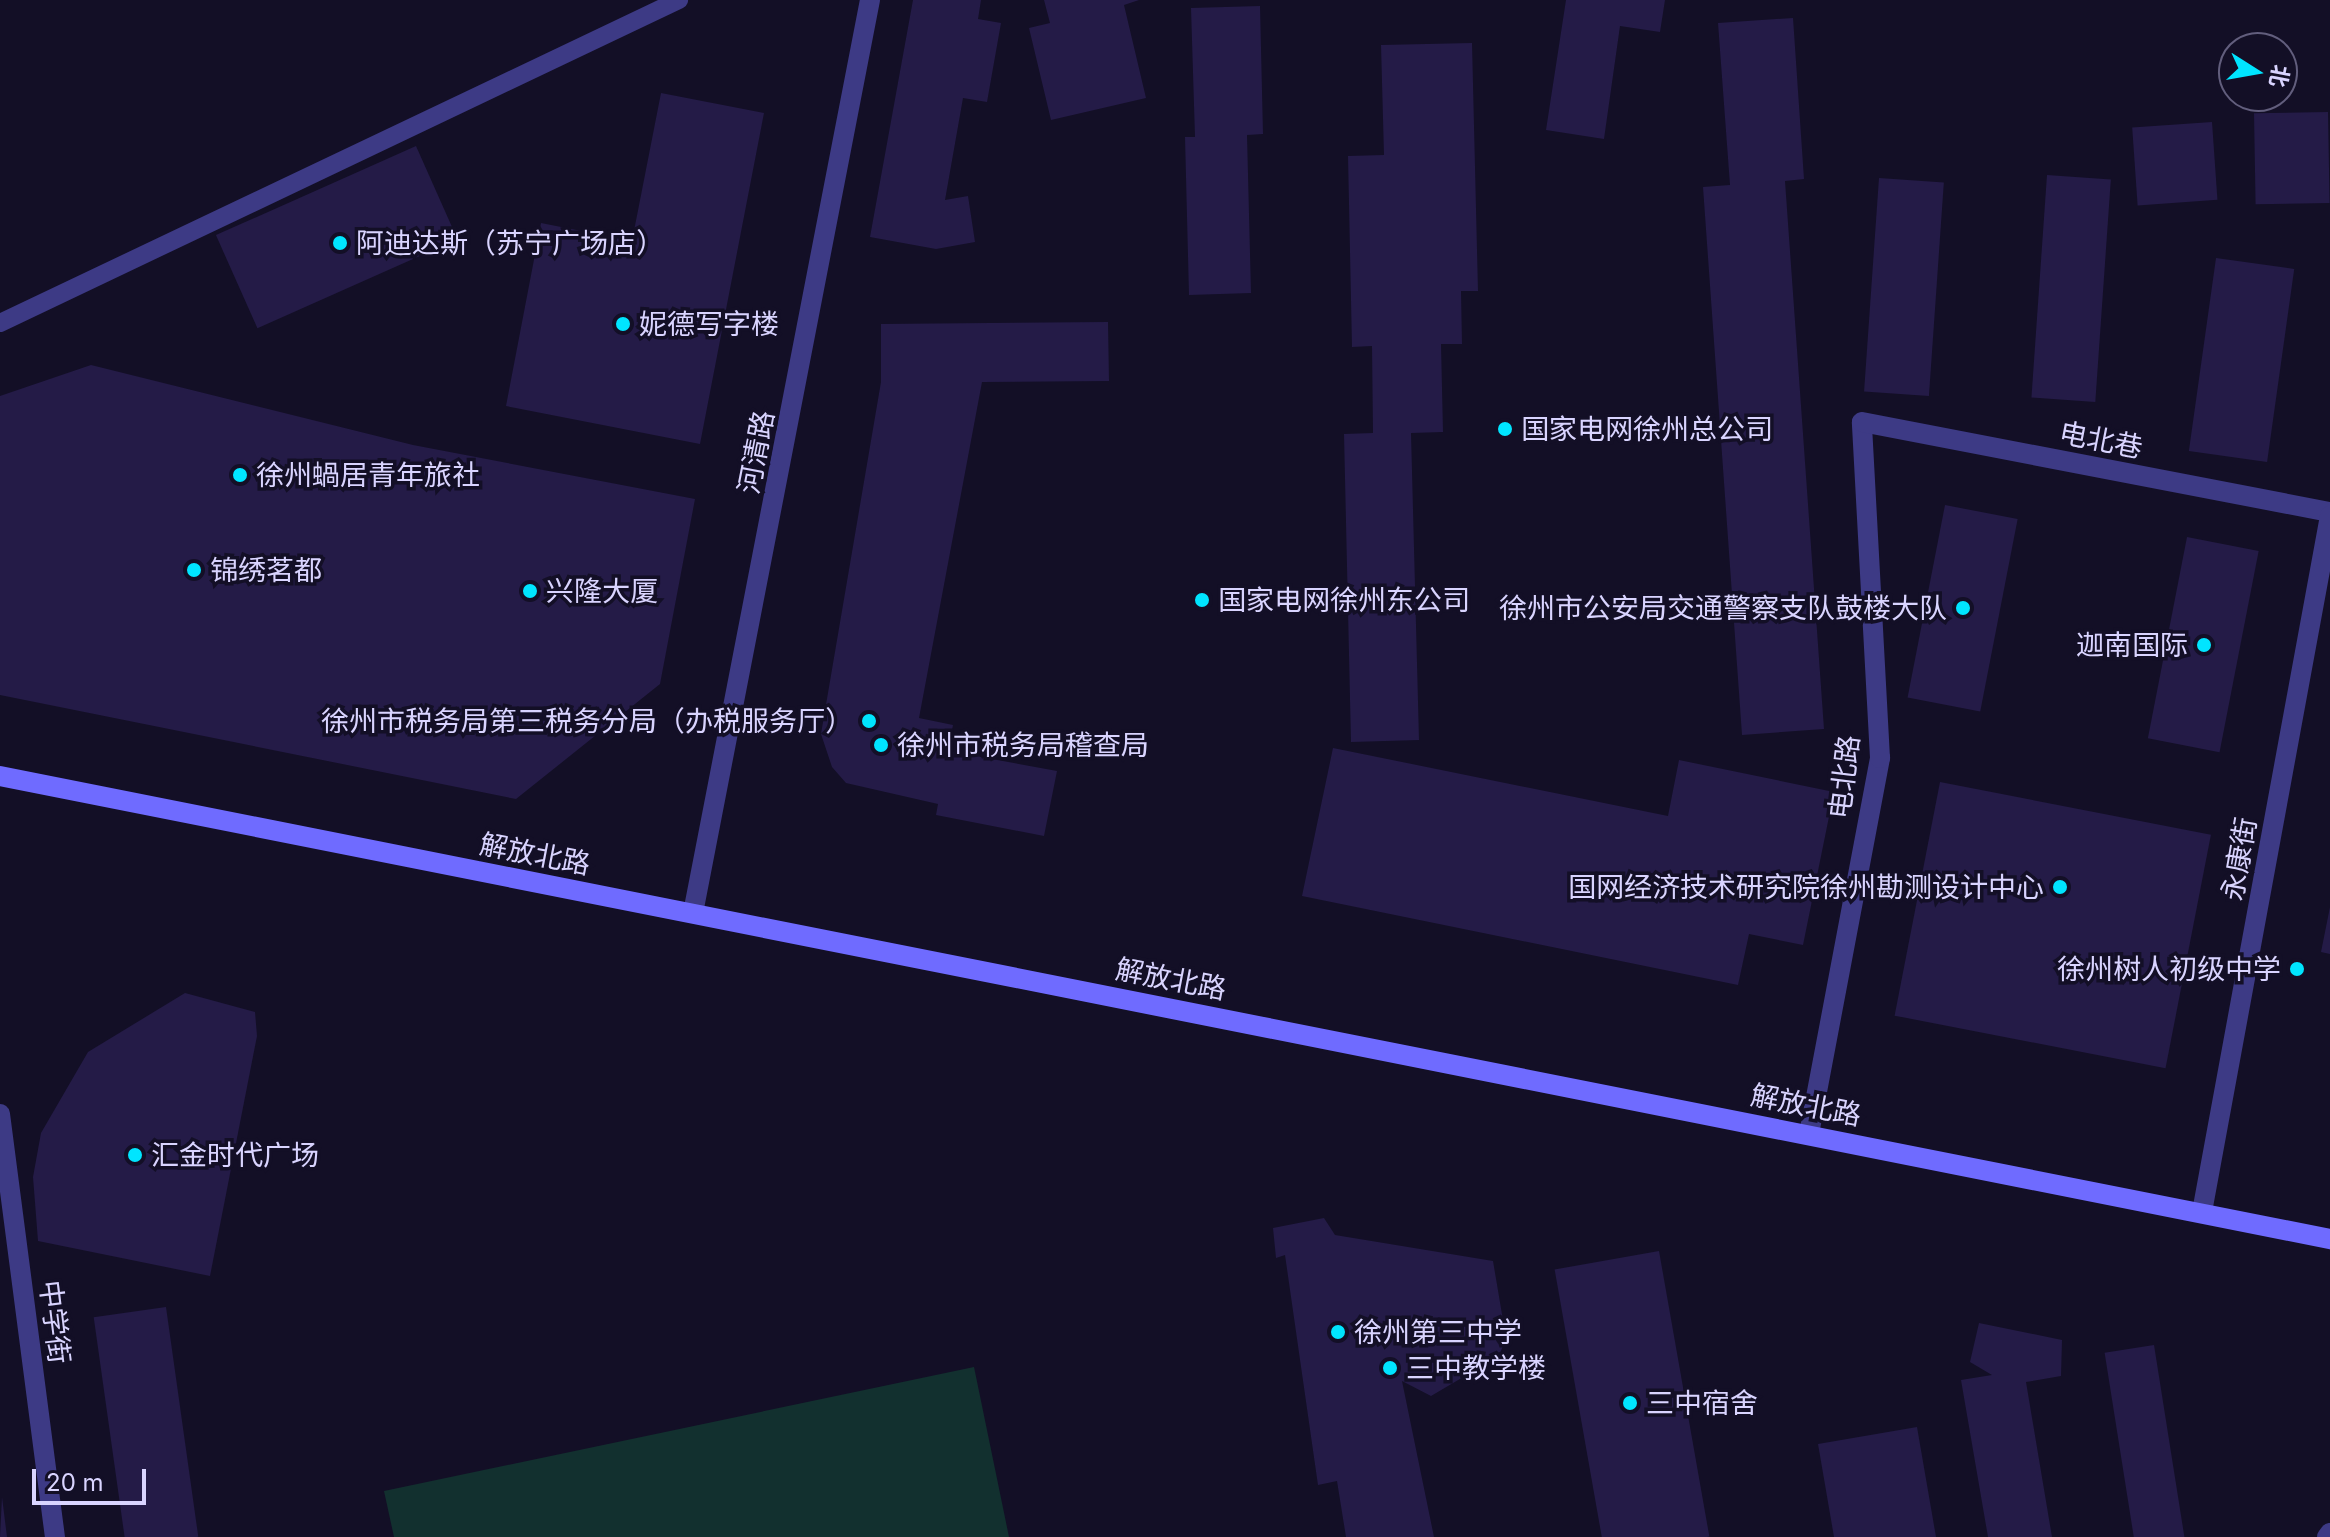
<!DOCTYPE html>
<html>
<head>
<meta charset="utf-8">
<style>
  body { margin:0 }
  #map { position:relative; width:2330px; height:1537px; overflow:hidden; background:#130f26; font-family:Inter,"Noto Sans SC",sans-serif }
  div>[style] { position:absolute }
  .green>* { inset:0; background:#12302f }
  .building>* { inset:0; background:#241b47; transform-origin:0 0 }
  .service>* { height:18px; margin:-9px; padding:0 9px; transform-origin:9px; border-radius:9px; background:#3d3a85 }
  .minor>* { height:20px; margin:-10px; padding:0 10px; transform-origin:10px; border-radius:10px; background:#3d3a85 }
  .tertiary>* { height:20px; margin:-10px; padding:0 10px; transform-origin:10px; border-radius:10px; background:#3d3a85 }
  .secondary>* { height:20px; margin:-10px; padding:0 10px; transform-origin:10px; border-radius:10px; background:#6f6bff }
  .dots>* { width:22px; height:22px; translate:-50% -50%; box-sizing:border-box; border:4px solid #130f26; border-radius:50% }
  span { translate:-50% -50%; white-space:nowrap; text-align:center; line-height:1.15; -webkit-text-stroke:7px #130f26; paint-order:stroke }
  .poi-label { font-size:28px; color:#d9d4ff }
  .left { translate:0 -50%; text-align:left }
  .right { translate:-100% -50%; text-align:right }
  .street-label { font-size:28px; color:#d9d4ff }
  .north { position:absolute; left:2218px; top:32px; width:80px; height:80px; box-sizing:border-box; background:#130f26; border:2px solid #625e7d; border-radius:50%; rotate:101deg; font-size:22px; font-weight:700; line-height:32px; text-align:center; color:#d9d4ff }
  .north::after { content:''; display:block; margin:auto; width:28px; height:36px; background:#00e5ff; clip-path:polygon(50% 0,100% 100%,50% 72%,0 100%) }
  .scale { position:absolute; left:32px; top:1469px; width:114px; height:36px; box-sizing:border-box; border:4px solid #d9d4ff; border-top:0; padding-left:10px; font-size:24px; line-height:28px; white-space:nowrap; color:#d9d4ff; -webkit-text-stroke:6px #130f26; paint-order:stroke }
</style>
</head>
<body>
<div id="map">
  <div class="green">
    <div style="clip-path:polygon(974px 1367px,1009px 1537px,394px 1537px,384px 1491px)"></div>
  </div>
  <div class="building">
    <div style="clip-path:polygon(913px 0,981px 0,978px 19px,1001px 23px,987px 102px,963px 98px,945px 200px,968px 196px,975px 242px,936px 249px,870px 237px)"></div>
    <div style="clip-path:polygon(1044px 0,1139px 0,1124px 5px,1146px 98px,1051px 120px,1029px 28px,1050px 23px)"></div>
    <div style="clip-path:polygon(1566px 0,1665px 0,1660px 32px,1620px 26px,1604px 139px,1546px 130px)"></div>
    <div style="clip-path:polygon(1260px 6px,1263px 134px,1247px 135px,1251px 293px,1189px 295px,1185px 137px,1195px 137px,1191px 8px)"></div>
    <div style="clip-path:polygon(1793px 18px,1804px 179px,1785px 181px,1824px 729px,1742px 735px,1703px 187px,1730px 185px,1718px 23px)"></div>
    <div style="clip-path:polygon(1472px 43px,1478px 291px,1461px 291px,1462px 344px,1441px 344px,1443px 432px,1411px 433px,1419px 740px,1351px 742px,1344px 434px,1373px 433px,1372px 346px,1352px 347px,1348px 156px,1384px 155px,1381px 45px)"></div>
    <div style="clip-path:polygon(661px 93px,764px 113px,700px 444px,506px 406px,541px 223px,632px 241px)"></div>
    <div style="left:2328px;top:112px;width:91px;height:74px;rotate:89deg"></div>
    <div style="left:2212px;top:122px;width:78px;height:80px;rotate:86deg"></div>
    <div style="left:416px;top:146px;width:102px;height:219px;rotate:66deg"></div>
    <div style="left:2047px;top:175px;width:64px;height:223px;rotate:4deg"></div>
    <div style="left:1879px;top:178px;width:65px;height:214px;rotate:4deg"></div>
    <div style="left:2216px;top:258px;width:79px;height:195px;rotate:8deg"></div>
    <div style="clip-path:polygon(1108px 322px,1109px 381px,982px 382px,919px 718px,953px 725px,948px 751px,1057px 771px,1044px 836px,936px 815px,938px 804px,846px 783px,832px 767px,821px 734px,881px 382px,881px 324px)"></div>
    <div style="clip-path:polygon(91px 365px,413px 445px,695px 499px,660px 684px,516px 799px,0 695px,0 396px)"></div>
    <div style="left:1945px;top:505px;width:74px;height:196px;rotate:11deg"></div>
    <div style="left:2187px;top:537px;width:73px;height:205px;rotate:11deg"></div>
    <div style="clip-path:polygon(1333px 748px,1668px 816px,1679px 760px,1834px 792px,1803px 945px,1749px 934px,1738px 985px,1302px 896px)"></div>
    <div style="left:1940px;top:782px;width:276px;height:238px;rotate:11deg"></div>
    <div style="clip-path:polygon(2330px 907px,2330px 954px,2321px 952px)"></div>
    <div style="clip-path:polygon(185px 993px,255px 1012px,257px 1036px,210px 1276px,38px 1241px,33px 1177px,41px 1133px,88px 1052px)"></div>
    <div style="clip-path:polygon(1324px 1218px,1335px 1235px,1493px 1261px,1506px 1338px,1499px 1356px,1431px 1396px,1402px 1381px,1434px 1537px,1346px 1537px,1337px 1481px,1318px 1485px,1285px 1255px,1276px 1258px,1273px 1228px)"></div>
    <div style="left:1659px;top:1251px;width:290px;height:106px;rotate:80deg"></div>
    <div style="left:166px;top:1307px;width:232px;height:73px;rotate:82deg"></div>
    <div style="clip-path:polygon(1979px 1323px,2062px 1340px,2061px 1376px,2026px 1382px,2052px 1537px,1988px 1537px,1961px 1380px,1992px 1375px,1970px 1362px)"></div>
    <div style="left:2154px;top:1345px;width:195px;height:50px;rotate:81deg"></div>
    <div style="clip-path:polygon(1917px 1427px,1936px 1537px,1834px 1537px,1818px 1444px)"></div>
    <div style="clip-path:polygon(2px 1497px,7px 1537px,0 1537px)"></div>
  </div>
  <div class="service">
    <div style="left:0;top:323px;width:752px;rotate:-25.44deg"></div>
  </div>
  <div class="minor">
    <div style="left:0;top:1114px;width:427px;rotate:82.6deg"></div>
    <div style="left:1809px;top:1134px;width:383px;rotate:-79.3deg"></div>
    <div style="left:1880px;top:758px;width:336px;rotate:-93.1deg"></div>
    <div style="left:1862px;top:422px;width:477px;rotate:10.9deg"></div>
    <div style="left:2202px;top:1212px;width:708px;rotate:-79.58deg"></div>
  </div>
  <div class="tertiary">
    <div style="left:693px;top:913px;width:930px;rotate:-79.03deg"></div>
    <div style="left:2327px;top:1537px;width:5px;rotate:-53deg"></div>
  </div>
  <div class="secondary">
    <div style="left:0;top:776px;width:2376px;rotate:11.24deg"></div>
  </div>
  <div class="dots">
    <div style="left:340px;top:243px;background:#00e5ff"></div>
    <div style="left:623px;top:324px;background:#00e5ff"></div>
    <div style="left:1505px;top:429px;background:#00e5ff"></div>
    <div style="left:240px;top:475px;background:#00e5ff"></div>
    <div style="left:194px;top:570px;background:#00e5ff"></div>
    <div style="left:530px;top:591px;background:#00e5ff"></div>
    <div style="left:1202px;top:600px;background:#00e5ff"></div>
    <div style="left:1963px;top:608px;background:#00e5ff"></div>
    <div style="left:2204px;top:645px;background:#00e5ff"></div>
    <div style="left:869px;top:721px;background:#00e5ff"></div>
    <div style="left:881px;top:745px;background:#00e5ff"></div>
    <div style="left:2060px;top:887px;background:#00e5ff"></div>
    <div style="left:2297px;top:969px;background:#00e5ff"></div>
    <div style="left:135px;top:1155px;background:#00e5ff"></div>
    <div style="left:1338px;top:1332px;background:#00e5ff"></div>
    <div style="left:1390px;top:1368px;background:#00e5ff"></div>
    <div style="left:1630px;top:1403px;background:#00e5ff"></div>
  </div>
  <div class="poi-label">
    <span class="left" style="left:356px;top:243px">阿迪达斯（苏宁广场店）</span>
    <span class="left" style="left:639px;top:324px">妮德写字楼</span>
    <span class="left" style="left:1521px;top:429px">国家电网徐州总公司</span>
    <span class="left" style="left:256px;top:475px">徐州蝸居青年旅社</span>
    <span class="left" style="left:210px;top:570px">锦绣茗都</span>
    <span class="left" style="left:546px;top:591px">兴隆大厦</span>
    <span class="left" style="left:1218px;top:600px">国家电网徐州东公司</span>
    <span class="right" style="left:1947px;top:608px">徐州市公安局交通警察支队鼓楼大队</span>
    <span class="right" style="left:2188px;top:645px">迦南国际</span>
    <span class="right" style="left:853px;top:721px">徐州市税务局第三税务分局（办税服务厅）</span>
    <span class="left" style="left:897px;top:745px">徐州市税务局稽查局</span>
    <span class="right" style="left:2044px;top:887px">国网经济技术研究院徐州勘测设计中心</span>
    <span class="right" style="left:2281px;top:969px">徐州树人初级中学</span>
    <span class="left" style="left:151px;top:1155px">汇金时代广场</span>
    <span class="left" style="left:1354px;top:1332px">徐州第三中学</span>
    <span class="left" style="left:1406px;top:1368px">三中教学楼</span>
    <span class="left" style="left:1646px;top:1403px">三中宿舍</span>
  </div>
  <div class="street-label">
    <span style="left:2101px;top:440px;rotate:11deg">电北巷</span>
    <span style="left:756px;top:452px;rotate:-79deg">河清路</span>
    <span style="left:1844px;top:777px;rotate:-83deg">电北路</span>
    <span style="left:535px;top:854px;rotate:11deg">解放北路</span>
    <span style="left:2239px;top:859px;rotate:-80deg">永康街</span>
    <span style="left:1171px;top:979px;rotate:11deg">解放北路</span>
    <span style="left:1806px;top:1105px;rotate:11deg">解放北路</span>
    <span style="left:55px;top:1322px;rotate:83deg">中学街</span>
  </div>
  <div class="north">北</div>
  <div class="scale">20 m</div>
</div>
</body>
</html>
